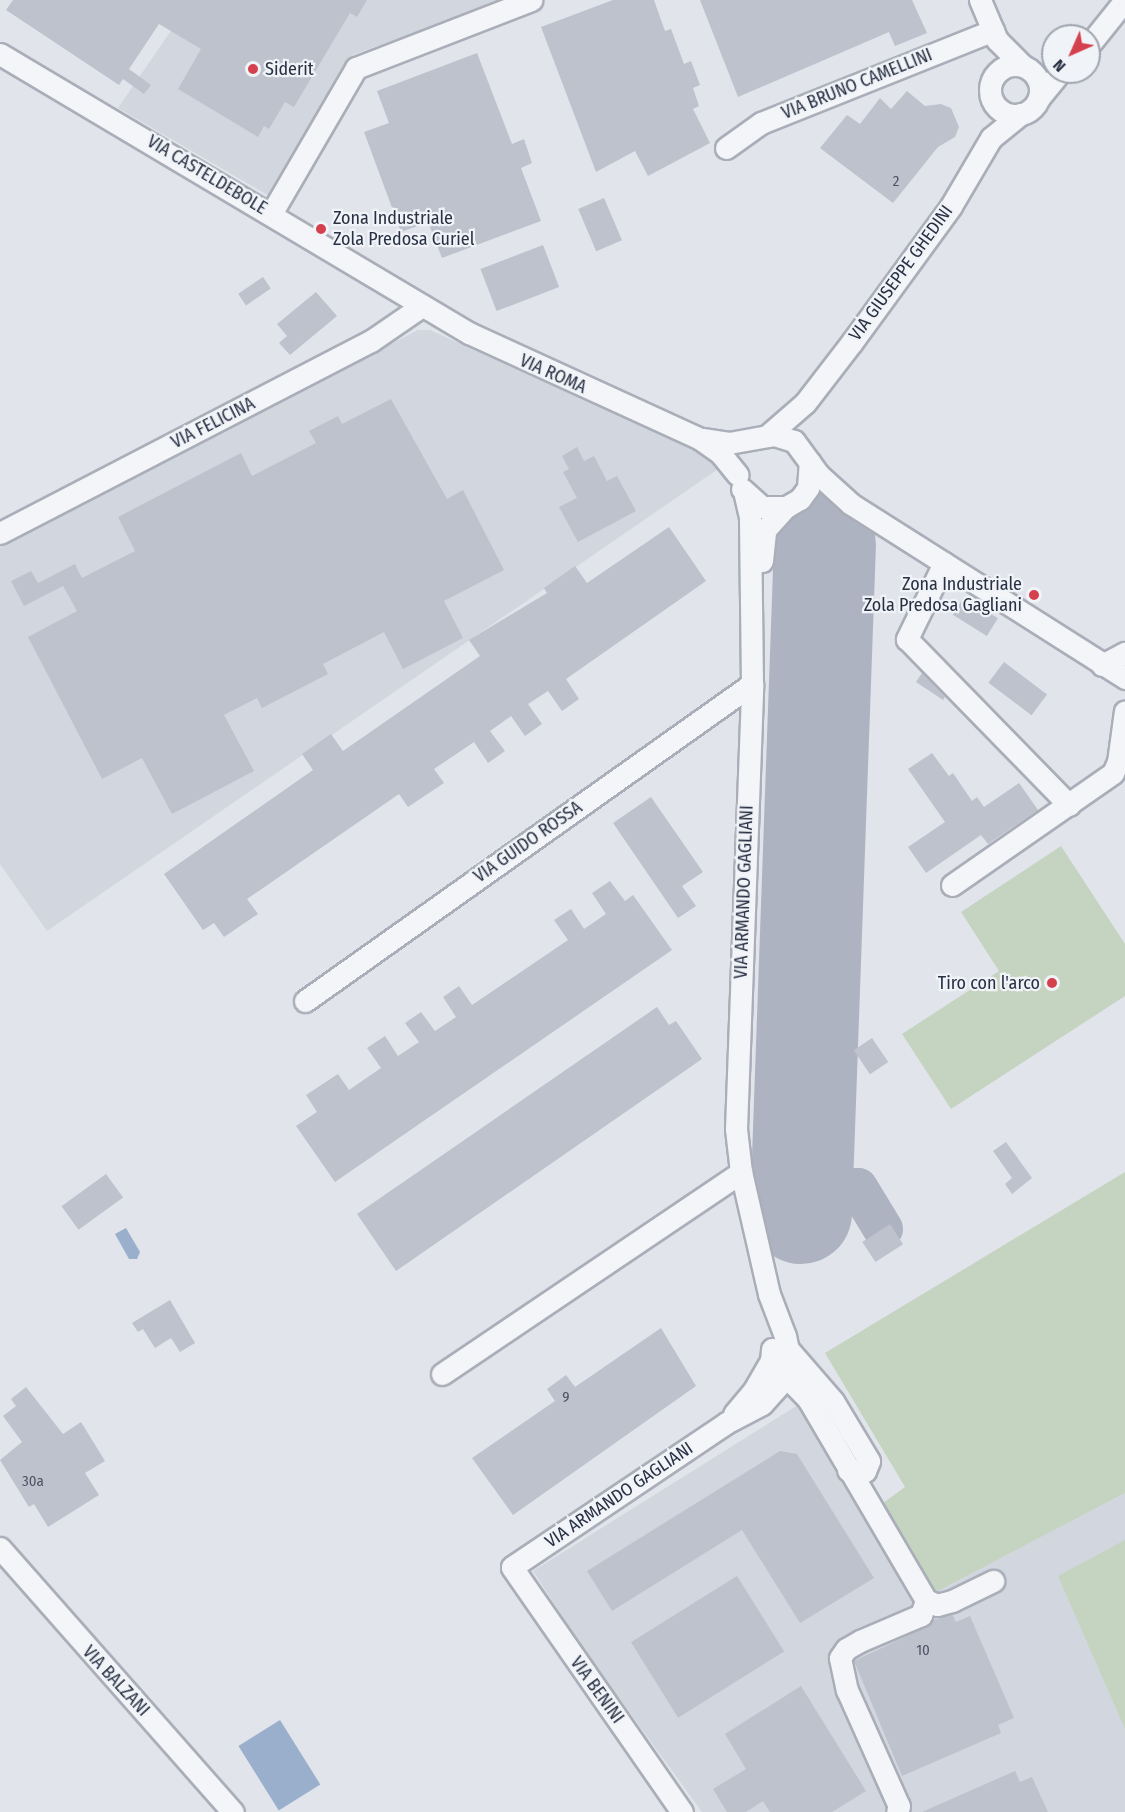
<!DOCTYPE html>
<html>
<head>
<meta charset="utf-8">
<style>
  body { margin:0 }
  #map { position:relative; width:1125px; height:1812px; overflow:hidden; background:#e1e4ea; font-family:"Fira Sans Condensed",sans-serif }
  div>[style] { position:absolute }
  .built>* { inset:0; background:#d2d6df }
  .green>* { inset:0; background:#c5d4c1 }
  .water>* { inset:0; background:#9aafcc; transform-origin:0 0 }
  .taxiway>* { height:40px; margin:-20px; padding:0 20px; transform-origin:20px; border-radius:20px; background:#adb3c0 }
  .runway>* { height:102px; margin:-51px; padding:0 51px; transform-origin:51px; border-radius:51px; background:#adb3c0 }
  .building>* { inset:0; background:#bdc2cd; transform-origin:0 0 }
  .roads { filter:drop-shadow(2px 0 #aaaeb8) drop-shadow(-2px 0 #aaaeb8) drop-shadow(0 2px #aaaeb8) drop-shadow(0 -2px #aaaeb8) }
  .minor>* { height:21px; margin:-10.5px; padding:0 10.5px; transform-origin:10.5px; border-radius:10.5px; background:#f4f5f8 }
  .minor>.ring { margin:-10.5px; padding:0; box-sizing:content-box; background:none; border:21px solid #f4f5f8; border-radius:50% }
  .dots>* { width:16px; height:16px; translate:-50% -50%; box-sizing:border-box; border:3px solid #f0f3f7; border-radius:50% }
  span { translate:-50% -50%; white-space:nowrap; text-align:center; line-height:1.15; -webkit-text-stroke:4.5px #f0f3f7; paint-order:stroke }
  .number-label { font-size:15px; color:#4d5466 }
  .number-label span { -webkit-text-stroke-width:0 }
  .poi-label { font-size:18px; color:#283043 }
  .left { translate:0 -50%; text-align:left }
  .right { translate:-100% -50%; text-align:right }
  .street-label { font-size:18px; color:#283043 }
  .north { position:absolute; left:1041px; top:24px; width:60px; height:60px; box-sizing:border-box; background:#f0f3f7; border:2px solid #a0a5af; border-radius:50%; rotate:225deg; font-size:16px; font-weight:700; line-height:24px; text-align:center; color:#283043 }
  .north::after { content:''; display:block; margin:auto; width:21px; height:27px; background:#d5404d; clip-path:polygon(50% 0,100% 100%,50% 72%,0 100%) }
</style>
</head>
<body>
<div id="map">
  <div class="built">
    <div style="clip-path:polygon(192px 0,506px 0,352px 55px,338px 74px,271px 197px,118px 108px)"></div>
    <div style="clip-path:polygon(418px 330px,430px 330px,716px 460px,721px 467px,47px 931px,0 864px,0 548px)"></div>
    <div style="clip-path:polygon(798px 1405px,918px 1601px,1125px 1493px,1125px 1812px,702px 1812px,582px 1647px,533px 1571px)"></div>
  </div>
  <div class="green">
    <div style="clip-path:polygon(1061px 846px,1125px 944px,1125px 996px,951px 1109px,902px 1034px,999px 971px,961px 912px)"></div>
    <div style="clip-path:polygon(1125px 1172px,1125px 1493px,936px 1592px,883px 1503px,905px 1487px,825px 1353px)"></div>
    <div style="clip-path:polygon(1125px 1540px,1125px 1729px,1058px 1576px)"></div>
  </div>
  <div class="water">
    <div style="clip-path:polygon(126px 1228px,140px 1252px,137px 1259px,129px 1259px,115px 1234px)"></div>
    <div style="left:280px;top:1720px;width:76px;height:49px;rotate:58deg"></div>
  </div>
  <div class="taxiway">
    <div style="left:802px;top:1190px;width:56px;rotate:-2deg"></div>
    <div style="left:858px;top:1188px;width:48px;rotate:58.6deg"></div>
  </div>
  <div class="runway">
    <div style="left:801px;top:1213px;width:669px;rotate:-87.95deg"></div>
  </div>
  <div class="building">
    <div style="clip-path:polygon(13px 0,367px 0,357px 17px,350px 13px,294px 107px,285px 102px,269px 129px,264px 126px,258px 137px,178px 89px,201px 49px,159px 24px,129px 69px,151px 85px,144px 94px,123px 79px,119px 85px,6px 10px)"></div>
    <div style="clip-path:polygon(613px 0,654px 0,665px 31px,671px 29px,684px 64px,691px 61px,700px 85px,693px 88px,699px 106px,693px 109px,710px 143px,648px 176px,635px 151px,596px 172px,541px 27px)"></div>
    <div style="clip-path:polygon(700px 0,912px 0,927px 33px,895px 46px,889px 32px,738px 97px)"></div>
    <div style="clip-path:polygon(477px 53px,512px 144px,524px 139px,532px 163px,521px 168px,541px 221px,442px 258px,428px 222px,401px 232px,364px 132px,389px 123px,377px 91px)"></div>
    <div style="clip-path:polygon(907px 91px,925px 106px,941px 104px,951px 108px,959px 127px,955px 137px,938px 147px,893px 203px,820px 148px,847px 115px,860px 124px,880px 98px,891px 109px)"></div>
    <div style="left:604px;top:198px;width:46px;height:28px;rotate:67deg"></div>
    <div style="left:543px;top:245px;width:45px;height:67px;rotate:69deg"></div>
    <div style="left:263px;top:277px;width:14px;height:30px;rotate:56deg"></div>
    <div style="clip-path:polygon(316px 292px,337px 316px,290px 355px,279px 343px,287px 336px,277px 324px)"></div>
    <div style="clip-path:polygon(391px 399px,447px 499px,463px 490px,504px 570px,444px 601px,463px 638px,403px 669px,384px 632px,323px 664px,328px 674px,262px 708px,257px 698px,224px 715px,254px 771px,172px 814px,142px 758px,102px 779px,28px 637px,77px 611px,63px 586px,24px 606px,11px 581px,31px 571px,38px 583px,75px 564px,82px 578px,135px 551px,118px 517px,241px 453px,252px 476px,316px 443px,309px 431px,338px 416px,342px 424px)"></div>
    <div style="clip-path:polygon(577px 447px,584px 461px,594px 456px,607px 481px,617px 476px,636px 511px,578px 542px,559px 507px,577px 498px,563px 472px,569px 469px,562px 456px)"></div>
    <div style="clip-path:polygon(669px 527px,706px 581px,566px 679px,579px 699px,562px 711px,548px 691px,528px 704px,542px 724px,525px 736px,511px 716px,490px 731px,505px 751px,488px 763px,474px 742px,434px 769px,444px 783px,408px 807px,399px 794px,247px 899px,258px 914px,224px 937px,214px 923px,203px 930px,164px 874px,313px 770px,302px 754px,331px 734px,343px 751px,480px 656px,469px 640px,547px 593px,544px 588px,575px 566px,587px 583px)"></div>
    <div style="left:964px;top:597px;width:40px;height:21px;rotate:32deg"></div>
    <div style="left:1004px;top:662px;width:54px;height:26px;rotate:37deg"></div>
    <div style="clip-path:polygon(922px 673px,945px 697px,943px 700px,916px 682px)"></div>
    <div style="clip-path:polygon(932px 753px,949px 776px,953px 773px,972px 801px,977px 797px,984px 807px,1019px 783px,1038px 810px,988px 844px,981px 835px,926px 873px,908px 847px,945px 822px,908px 769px)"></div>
    <div style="clip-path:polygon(651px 797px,703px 872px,682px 886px,696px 906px,678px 918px,613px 823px)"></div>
    <div style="clip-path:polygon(610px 881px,625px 901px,633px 895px,672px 950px,335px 1182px,296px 1126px,317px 1112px,306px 1095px,338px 1074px,349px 1090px,381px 1068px,367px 1048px,385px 1036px,398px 1056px,419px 1042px,405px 1023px,421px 1012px,435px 1031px,456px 1017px,443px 997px,459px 986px,472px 1005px,568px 940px,554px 920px,571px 909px,584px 929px,606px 914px,592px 893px)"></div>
    <div style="clip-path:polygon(657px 1007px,669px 1025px,676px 1021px,702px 1059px,396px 1271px,357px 1214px)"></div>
    <div style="left:872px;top:1038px;width:29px;height:22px;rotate:56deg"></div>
    <div style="clip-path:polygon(1006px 1142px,1032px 1178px,1012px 1194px,1005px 1184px,1012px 1178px,993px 1151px)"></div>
    <div style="left:106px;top:1174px;width:29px;height:55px;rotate:54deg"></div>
    <div style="left:890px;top:1224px;width:24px;height:33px;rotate:57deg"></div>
    <div style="clip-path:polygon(170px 1300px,195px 1343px,180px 1352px,171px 1338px,155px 1348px,143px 1329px,138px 1332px,132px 1323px)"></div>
    <div style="clip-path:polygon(661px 1328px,696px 1386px,513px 1515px,472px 1458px,555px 1401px,547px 1389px,566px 1375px,575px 1387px)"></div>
    <div style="clip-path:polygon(26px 1387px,63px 1434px,81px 1422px,105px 1461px,85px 1473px,99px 1495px,48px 1527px,34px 1504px,29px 1507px,0 1460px,22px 1442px,3px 1416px,16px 1406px,11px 1399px)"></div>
    <div style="clip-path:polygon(780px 1451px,797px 1454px,874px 1578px,800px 1623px,742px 1530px,612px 1611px,587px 1571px)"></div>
    <div style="left:737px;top:1576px;width:89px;height:125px;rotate:58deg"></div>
    <div style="clip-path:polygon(952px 1614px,956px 1622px,970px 1616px,1014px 1718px,998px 1725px,1001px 1733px,902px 1776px,854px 1661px,926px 1627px,933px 1620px)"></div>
    <div style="clip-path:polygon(801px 1686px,866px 1791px,832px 1812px,770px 1812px,763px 1801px,746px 1812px,727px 1812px,713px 1789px,746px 1769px,725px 1734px)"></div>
    <div style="clip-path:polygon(1015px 1771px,1020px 1782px,1032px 1777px,1048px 1812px,922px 1812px)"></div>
  </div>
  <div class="roads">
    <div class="minor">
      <div style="left:980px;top:0;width:43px;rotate:67deg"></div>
      <div style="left:997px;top:40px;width:37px;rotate:45deg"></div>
      <div style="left:1089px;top:45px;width:58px;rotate:-51.3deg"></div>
      <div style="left:0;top:54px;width:546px;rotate:30.75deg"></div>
      <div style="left:469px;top:333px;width:254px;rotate:24.6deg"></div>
      <div style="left:700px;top:439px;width:24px;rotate:35deg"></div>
      <div style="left:720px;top:453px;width:28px;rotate:51deg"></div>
      <div class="ring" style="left:990px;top:65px;width:29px;height:29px"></div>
      <div style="left:1039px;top:98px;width:33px;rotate:-51deg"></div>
      <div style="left:726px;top:148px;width:43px;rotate:-35.5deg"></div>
      <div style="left:761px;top:123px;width:250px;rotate:-21.8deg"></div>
      <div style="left:271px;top:214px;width:169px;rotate:-59.8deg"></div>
      <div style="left:356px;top:68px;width:188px;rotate:-21.2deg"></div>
      <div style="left:767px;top:436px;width:50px;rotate:-41deg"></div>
      <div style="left:805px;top:403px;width:77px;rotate:-52.4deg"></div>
      <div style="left:852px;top:342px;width:168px;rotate:-53.9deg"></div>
      <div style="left:951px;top:206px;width:79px;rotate:-59.5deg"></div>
      <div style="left:991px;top:138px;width:38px;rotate:-39deg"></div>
      <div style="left:704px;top:439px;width:25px;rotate:9deg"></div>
      <div style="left:729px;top:443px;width:46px;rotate:-10.1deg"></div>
      <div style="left:774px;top:435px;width:21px;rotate:17deg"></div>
      <div style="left:794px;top:441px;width:42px;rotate:53.7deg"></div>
      <div style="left:819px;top:475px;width:43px;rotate:42.2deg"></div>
      <div style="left:851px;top:504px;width:325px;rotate:32.4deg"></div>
      <div style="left:742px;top:489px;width:27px;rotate:42deg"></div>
      <div style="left:762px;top:507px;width:24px"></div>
      <div style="left:786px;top:507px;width:16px;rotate:-30deg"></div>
      <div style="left:800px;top:499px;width:14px;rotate:-54deg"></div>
      <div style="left:808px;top:488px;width:26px;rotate:-86deg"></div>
      <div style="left:0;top:533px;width:418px;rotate:-27.4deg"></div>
      <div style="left:371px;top:341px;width:62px;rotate:-34.5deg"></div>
      <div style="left:762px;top:561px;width:31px;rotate:-84deg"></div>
      <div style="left:765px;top:530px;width:31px;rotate:-48deg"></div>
      <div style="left:944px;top:563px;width:85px;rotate:116deg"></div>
      <div style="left:907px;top:639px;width:232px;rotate:45.7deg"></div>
      <div style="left:1102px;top:665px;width:26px;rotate:-28deg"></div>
      <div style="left:952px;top:885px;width:196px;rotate:-34.8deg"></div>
      <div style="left:1113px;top:773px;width:12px;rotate:-66deg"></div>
      <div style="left:1118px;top:762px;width:51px;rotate:-82.2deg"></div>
      <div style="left:305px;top:1001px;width:548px;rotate:-35.34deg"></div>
      <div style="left:787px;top:1348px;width:70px;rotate:49deg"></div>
      <div style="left:833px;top:1401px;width:70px;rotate:59deg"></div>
      <div style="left:869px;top:1461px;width:11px;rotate:112deg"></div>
      <div style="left:865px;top:1471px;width:17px;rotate:-177deg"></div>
      <div style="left:771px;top:1361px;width:53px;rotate:45.8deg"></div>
      <div style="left:808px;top:1399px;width:233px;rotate:59.6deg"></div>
      <div style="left:926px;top:1600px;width:16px;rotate:108deg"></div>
      <div style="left:921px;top:1615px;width:66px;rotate:156.9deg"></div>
      <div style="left:860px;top:1641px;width:16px;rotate:150deg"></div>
      <div style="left:846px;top:1649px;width:11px;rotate:124deg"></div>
      <div style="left:840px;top:1658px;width:33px;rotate:78deg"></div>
      <div style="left:847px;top:1690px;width:127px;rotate:65.9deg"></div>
      <div style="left:899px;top:1806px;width:6px;rotate:108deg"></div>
      <div style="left:442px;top:1374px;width:361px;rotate:-34deg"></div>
      <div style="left:734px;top:1414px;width:31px;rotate:-50deg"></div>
      <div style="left:754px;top:1390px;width:34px;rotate:-60deg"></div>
      <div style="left:771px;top:1361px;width:12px;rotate:-85deg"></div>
      <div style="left:0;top:1548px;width:352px;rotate:48.6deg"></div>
      <div style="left:926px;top:1600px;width:12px;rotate:24deg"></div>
      <div style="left:937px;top:1605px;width:16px;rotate:-15deg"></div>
      <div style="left:952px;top:1601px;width:46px;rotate:-26deg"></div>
      <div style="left:682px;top:1812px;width:298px;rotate:-124.8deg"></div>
      <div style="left:512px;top:1567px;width:258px;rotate:-33.9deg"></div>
      <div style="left:726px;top:1423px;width:41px;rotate:-27.8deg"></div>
      <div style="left:762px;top:1404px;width:30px;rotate:-48deg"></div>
      <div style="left:782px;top:1382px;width:22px;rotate:-69deg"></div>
      <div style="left:790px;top:1361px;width:25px;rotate:-101deg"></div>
      <div style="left:785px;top:1336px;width:45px;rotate:-110.9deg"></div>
      <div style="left:769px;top:1294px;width:125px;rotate:-102.9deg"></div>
      <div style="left:741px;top:1172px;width:43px;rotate:-96.6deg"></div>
      <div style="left:736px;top:1129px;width:445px;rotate:-87.9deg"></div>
      <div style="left:752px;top:684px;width:167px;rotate:-90.7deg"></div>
      <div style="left:750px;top:517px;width:23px;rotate:-103deg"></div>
    </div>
  </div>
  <div class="dots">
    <div style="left:253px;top:69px;background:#d5404d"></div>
    <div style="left:321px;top:229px;background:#d5404d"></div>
    <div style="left:1034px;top:595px;background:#d5404d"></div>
    <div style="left:1052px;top:983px;background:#d5404d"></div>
  </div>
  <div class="number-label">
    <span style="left:896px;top:182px">2</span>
    <span style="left:566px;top:1398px">9</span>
    <span style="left:33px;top:1482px">30a</span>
    <span style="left:923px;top:1651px">10</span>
  </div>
  <div class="poi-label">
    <span class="left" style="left:265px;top:69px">Siderit</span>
    <span class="left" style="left:333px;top:229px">Zona Industriale<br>Zola Predosa Curiel</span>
    <span class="right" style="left:1022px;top:595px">Zona Industriale<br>Zola Predosa Gagliani</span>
    <span class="right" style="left:1040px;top:983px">Tiro con l'arco</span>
  </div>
  <div class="street-label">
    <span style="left:857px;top:84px;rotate:-22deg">VIA BRUNO CAMELLINI</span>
    <span style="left:207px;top:175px;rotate:31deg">VIA CASTELDEBOLE</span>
    <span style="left:901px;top:273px;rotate:-54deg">VIA GIUSEPPE GHEDINI</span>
    <span style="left:553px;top:374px;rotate:24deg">VIA ROMA</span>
    <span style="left:213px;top:423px;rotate:-27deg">VIA FELICINA</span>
    <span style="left:528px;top:842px;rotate:-35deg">VIA GUIDO ROSSA</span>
    <span style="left:744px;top:892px;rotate:-88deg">VIA ARMANDO GAGLIANI</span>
    <span style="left:619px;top:1495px;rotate:-34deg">VIA ARMANDO GAGLIANI</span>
    <span style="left:116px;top:1681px;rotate:47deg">VIA BALZANI</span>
    <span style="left:597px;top:1690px;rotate:54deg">VIA BENINI</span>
  </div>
  <div class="north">N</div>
</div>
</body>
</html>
